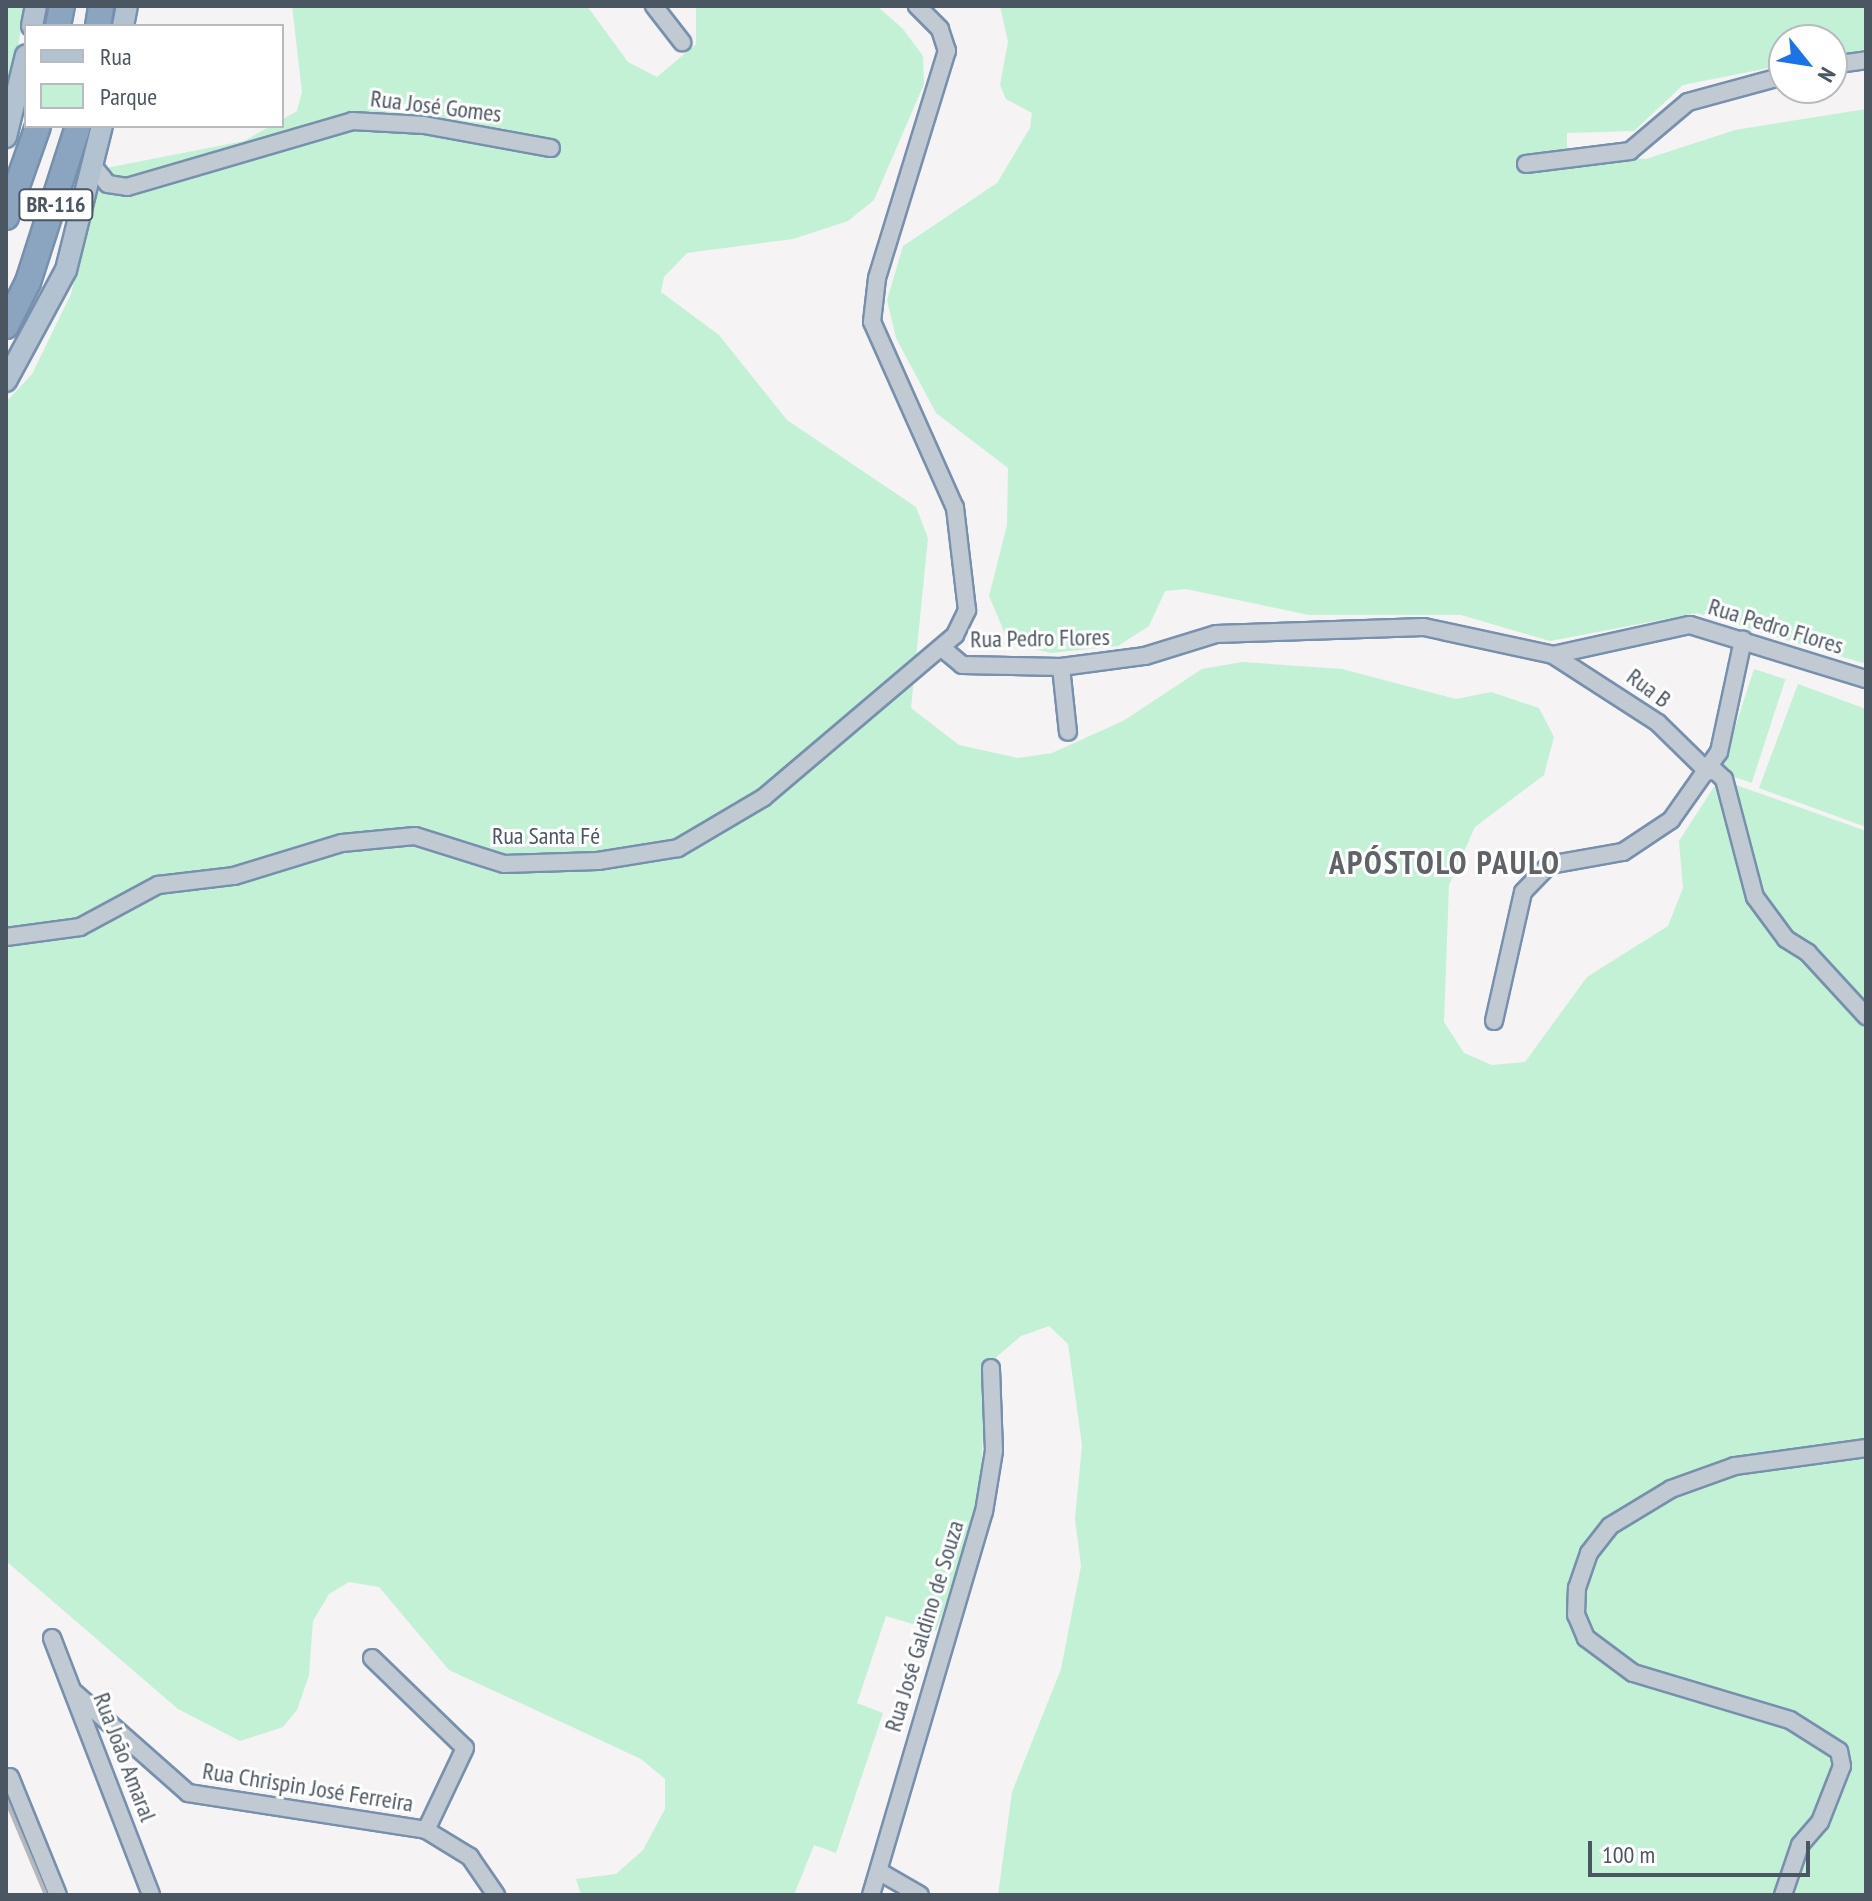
<!DOCTYPE html>
<html>
<head>
<meta charset="utf-8">
<style>
  body { margin:0 }
  #map { position:relative; width:1872px; height:1901px; overflow:hidden; background:#f5f3f3; font-family:"PT Sans Narrow",sans-serif }
  div>[style] { position:absolute }
  .green>* { inset:0; background:#c3f1d5; transform-origin:0 0 }
  .roads { filter:drop-shadow(2px 0 #7690ad) drop-shadow(-2px 0 #7690ad) drop-shadow(0 2px #7690ad) drop-shadow(0 -2px #7690ad) }
  .minor>* { height:16px; margin:-8px; padding:0 8px; transform-origin:8px; border-radius:8px; background:#c1cad2 }
  .major>* { height:20px; margin:-10px; padding:0 10px; transform-origin:10px; border-radius:10px; background:#b3c2d1 }
  .highway>* { height:24px; margin:-12px; padding:0 12px; transform-origin:12px; border-radius:12px; background:#8ba5c1 }
  .rail>* { height:4px; margin:-2px; padding:0 2px; transform-origin:2px; border-radius:2px; background:#b5b8bd }
  span { translate:-50% -50%; white-space:nowrap; text-align:center; line-height:1.15; -webkit-text-stroke:6px #fff; paint-order:stroke }
  .shield-label span { padding:2px 6px; background:#fff; border:2px solid; border-radius:6px; -webkit-text-stroke-width:0 }
  .shield-label { font-size:22px; color:#4a5661; font-weight:700 }
  .street-label { font-size:24px; color:#4a5661 }
  .district-label { font-size:32px; color:#5f6368; font-weight:700; letter-spacing:2px }
  .frame { position:absolute; inset:0; border:8px solid #4a5661; pointer-events:none }
  .legend { position:absolute; left:24px; top:24px; width:260px; height:104px; box-sizing:border-box; background:#fff; border:2px solid #b7bbc0; margin:0; padding:10px 14px; list-style:none; font-size:24px; color:#4a5661 }
  .legend li { display:flex; align-items:center; gap:16px; height:40px }
  .legend b { width:40px; border:2px solid #b7bbc0 }
  .north { position:absolute; left:1768px; top:24px; width:80px; height:80px; box-sizing:border-box; background:#fff; border:2px solid #b7bbc0; border-radius:50%; rotate:120deg; font-size:22px; font-weight:700; line-height:32px; text-align:center; color:#4a5661 }
  .north::after { content:''; display:block; margin:auto; width:28px; height:36px; background:#1a73e8; clip-path:polygon(50% 0,100% 100%,50% 72%,0 100%) }
  .scale { position:absolute; left:1588px; top:1841px; width:222px; height:36px; box-sizing:border-box; border:4px solid #4a5661; border-top:0; padding-left:10px; font-size:24px; line-height:28px; white-space:nowrap; color:#4a5661; -webkit-text-stroke:6px #fff; paint-order:stroke }
</style>
</head>
<body>
<div id="map">
  <div class="green">
    <div style="clip-path:polygon(6px 6px,26px 6px,6px 103px)"></div>
    <div style="clip-path:polygon(292px 6px,587px 6px,628px 62px,657px 77px,696px 44px,696px 6px,877px 6px,903px 29px,923px 56px,924px 84px,874px 200px,848px 221px,793px 239px,687px 253px,664px 277px,661px 292px,719px 335px,787px 420px,916px 507px,928px 538px,911px 708px,959px 745px,1018px 758px,1052px 753px,1123px 721px,1202px 669px,1242px 662px,1342px 669px,1456px 699px,1491px 692px,1539px 708px,1554px 737px,1544px 775px,1475px 827px,1449px 885px,1444px 1022px,1464px 1053px,1492px 1065px,1525px 1062px,1587px 977px,1668px 926px,1683px 888px,1679px 841px,1719px 779px,1866px 831px,1866px 1895px,998px 1895px,1012px 1792px,1061px 1669px,1081px 1566px,1075px 1519px,1082px 1445px,1068px 1344px,1049px 1326px,1021px 1336px,986px 1366px,980px 1498px,953px 1585px,936px 1631px,886px 1616px,857px 1703px,883px 1713px,836px 1853px,814px 1845px,794px 1895px,581px 1895px,576px 1879px,616px 1874px,643px 1850px,665px 1809px,665px 1779px,641px 1759px,449px 1670px,379px 1587px,349px 1582px,329px 1594px,313px 1621px,309px 1675px,297px 1710px,283px 1727px,240px 1741px,178px 1709px,6px 1561px,6px 402px,32px 374px,71px 294px,101px 169px,244px 141px,297px 111px,302px 92px)"></div>
    <div style="clip-path:polygon(1000px 6px,1866px 6px,1866px 49px,1832px 56px,1832px 40px,1784px 40px,1784px 65px,1683px 85px,1634px 131px,1567px 133px,1567px 157px,1646px 159px,1735px 130px,1866px 109px,1866px 664px,1697px 613px,1550px 641px,1461px 615px,1309px 615px,1186px 589px,1165px 591px,1149px 626px,1118px 646px,1051px 653px,1009px 643px,989px 596px,1007px 525px,1008px 468px,936px 413px,896px 338px,887px 300px,903px 246px,997px 183px,1030px 128px,1032px 113px,1006px 99px,1000px 85px,1008px 42px)"></div>
    <div style="left:1754px;top:669px;width:33px;height:109px;rotate:18deg"></div>
    <div style="clip-path:polygon(1798px 684px,1866px 709px,1866px 827px,1759px 788px)"></div>
  </div>
  <div class="roads">
    <div class="minor">
      <div style="left:654px;top:6px;width:46px;rotate:52.1deg"></div>
      <div style="left:1832px;top:65px;width:34px;rotate:-8deg"></div>
      <div style="left:1526px;top:164px;width:105px;rotate:-7.1deg"></div>
      <div style="left:1630px;top:151px;width:76px;rotate:-40.2deg"></div>
      <div style="left:1688px;top:102px;width:99px;rotate:-15.2deg"></div>
      <div style="left:94px;top:167px;width:22px;rotate:51deg"></div>
      <div style="left:108px;top:184px;width:19px;rotate:9deg"></div>
      <div style="left:127px;top:187px;width:234px;rotate:-16.3deg"></div>
      <div style="left:352px;top:121px;width:72px;rotate:3.2deg"></div>
      <div style="left:424px;top:125px;width:129px;rotate:10.3deg"></div>
      <div style="left:942px;top:648px;width:26px;rotate:40deg"></div>
      <div style="left:962px;top:665px;width:99px;rotate:1.2deg"></div>
      <div style="left:1061px;top:667px;width:85px;rotate:-7.5deg"></div>
      <div style="left:1145px;top:656px;width:74px;rotate:-17.2deg"></div>
      <div style="left:1216px;top:634px;width:208px;rotate:-1.9deg"></div>
      <div style="left:1424px;top:627px;width:132px;rotate:12.2deg"></div>
      <div style="left:1553px;top:655px;width:140px;rotate:-12.4deg"></div>
      <div style="left:1690px;top:625px;width:184px;rotate:17.1deg"></div>
      <div style="left:1553px;top:655px;width:125px;rotate:32.9deg"></div>
      <div style="left:1658px;top:723px;width:70px;rotate:44.4deg"></div>
      <div style="left:1061px;top:667px;width:65px;rotate:83.9deg"></div>
      <div style="left:1711px;top:767px;width:18px;rotate:43deg"></div>
      <div style="left:1724px;top:779px;width:122px;rotate:75.3deg"></div>
      <div style="left:1755px;top:897px;width:52px;rotate:53.6deg"></div>
      <div style="left:1786px;top:939px;width:26px;rotate:32deg"></div>
      <div style="left:1808px;top:953px;width:86px;rotate:47.4deg"></div>
      <div style="left:6px;top:937px;width:75px;rotate:-7.7deg"></div>
      <div style="left:80px;top:927px;width:89px;rotate:-28.3deg"></div>
      <div style="left:158px;top:885px;width:77px;rotate:-6.8deg"></div>
      <div style="left:234px;top:876px;width:113px;rotate:-17deg"></div>
      <div style="left:342px;top:843px;width:73px;rotate:-5.5deg"></div>
      <div style="left:415px;top:836px;width:93px;rotate:17.5deg"></div>
      <div style="left:504px;top:864px;width:94px;rotate:-1.8deg"></div>
      <div style="left:598px;top:861px;width:81px;rotate:-9.2deg"></div>
      <div style="left:678px;top:848px;width:99px;rotate:-30.5deg"></div>
      <div style="left:763px;top:798px;width:252px;rotate:-40.3deg"></div>
      <div style="left:955px;top:635px;width:28px;rotate:-64deg"></div>
      <div style="left:967px;top:610px;width:103px;rotate:-96.7deg"></div>
      <div style="left:955px;top:508px;width:204px;rotate:-114deg"></div>
      <div style="left:872px;top:322px;width:44px;rotate:-83.5deg"></div>
      <div style="left:877px;top:278px;width:238px;rotate:-72.9deg"></div>
      <div style="left:947px;top:51px;width:23px;rotate:-108deg"></div>
      <div style="left:940px;top:29px;width:33px;rotate:-135deg"></div>
      <div style="left:1494px;top:1021px;width:132px;rotate:-77.3deg"></div>
      <div style="left:1523px;top:892px;width:37px;rotate:-46deg"></div>
      <div style="left:1549px;top:865px;width:75px;rotate:-10deg"></div>
      <div style="left:1623px;top:852px;width:58px;rotate:-33.7deg"></div>
      <div style="left:1671px;top:820px;width:83px;rotate:-54.8deg"></div>
      <div style="left:1719px;top:752px;width:115px;rotate:-77.9deg"></div>
      <div style="left:52px;top:1638px;width:275px;rotate:68.9deg"></div>
      <div style="left:372px;top:1658px;width:129px;rotate:44.1deg"></div>
      <div style="left:465px;top:1748px;width:91px;rotate:115.4deg"></div>
      <div style="left:75px;top:1693px;width:151px;rotate:41.5deg"></div>
      <div style="left:188px;top:1793px;width:241px;rotate:8.8deg"></div>
      <div style="left:426px;top:1830px;width:52px;rotate:31.5deg"></div>
      <div style="left:470px;top:1857px;width:46px;rotate:55.6deg"></div>
      <div style="left:10px;top:1777px;width:127px;rotate:67.9deg"></div>
      <div style="left:880px;top:1872px;width:46px;rotate:29.9deg"></div>
      <div style="left:871px;top:1895px;width:399px;rotate:-73.6deg"></div>
      <div style="left:984px;top:1512px;width:62px;rotate:-80.7deg"></div>
      <div style="left:994px;top:1451px;width:83px;rotate:-92.1deg"></div>
      <div style="left:1783px;top:1895px;width:53px;rotate:-71.2deg"></div>
      <div style="left:1800px;top:1845px;width:30px;rotate:-49deg"></div>
      <div style="left:1820px;top:1822px;width:60px;rotate:-68.6deg"></div>
      <div style="left:1842px;top:1766px;width:15px;rotate:-101deg"></div>
      <div style="left:1839px;top:1751px;width:58px;rotate:-147.7deg"></div>
      <div style="left:1790px;top:1720px;width:164px;rotate:-163.3deg"></div>
      <div style="left:1633px;top:1673px;width:59px;rotate:-143.3deg"></div>
      <div style="left:1586px;top:1638px;width:25px;rotate:-113deg"></div>
      <div style="left:1576px;top:1615px;width:27px;rotate:-88deg"></div>
      <div style="left:1577px;top:1588px;width:37px;rotate:-71deg"></div>
      <div style="left:1589px;top:1553px;width:34px;rotate:-52deg"></div>
      <div style="left:1610px;top:1526px;width:71px;rotate:-31.2deg"></div>
      <div style="left:1671px;top:1489px;width:68px;rotate:-19.8deg"></div>
      <div style="left:1735px;top:1466px;width:132px;rotate:-7.8deg"></div>
    </div>
    <div class="major">
      <div style="left:32px;top:26px;width:20px;rotate:-79deg"></div>
      <div style="left:123px;top:26px;width:20px;rotate:-79deg"></div>
      <div style="left:6px;top:137px;width:84px;rotate:-76.3deg"></div>
      <div style="left:6px;top:381px;width:126px;rotate:-61.6deg"></div>
      <div style="left:66px;top:270px;width:148px;rotate:-76deg"></div>
    </div>
    <div class="highway">
      <div style="left:58px;top:26px;width:20px;rotate:-79deg"></div>
      <div style="left:98px;top:26px;width:20px;rotate:-81deg"></div>
      <div style="left:6px;top:217px;width:96px;rotate:-70.6deg"></div>
      <div style="left:6px;top:326px;width:49px;rotate:-63.4deg"></div>
      <div style="left:28px;top:282px;width:164px;rotate:-72.2deg"></div>
    </div>
  </div>
  <div class="rail">
    <div style="left:6px;top:1800px;width:103px;rotate:67.2deg"></div>
  </div>
  <div class="shield-label">
    <span style="left:56px;top:205px">BR-116</span>
  </div>
  <div class="street-label">
    <span style="left:436px;top:106px;rotate:7deg">Rua José Gomes</span>
    <span style="left:1776px;top:626px;rotate:17deg">Rua Pedro Flores</span>
    <span style="left:1040px;top:638px;rotate:-1deg">Rua Pedro Flores</span>
    <span style="left:1649px;top:688px;rotate:37deg">Rua B</span>
    <span style="left:546px;top:836px">Rua Santa Fé</span>
    <span style="left:924px;top:1626px;rotate:-73deg">Rua José Galdino de Souza</span>
    <span style="left:125px;top:1757px;rotate:69deg">Rua João Amaral</span>
    <span style="left:308px;top:1787px;rotate:9deg">Rua Chrispin José Ferreira</span>
  </div>
  <div class="district-label">
    <span style="left:1445px;top:862px">APÓSTOLO PAULO</span>
  </div>
  <div class="frame"></div>
  <ul class="legend">
  <li><b style="height:10px;background:#b3c2d1"></b>Rua</li>
  <li><b style="height:22px;background:#c3f1d5"></b>Parque</li>
  </ul>
  <div class="north">N</div>
  <div class="scale">100 m</div>
</div>
</body>
</html>
